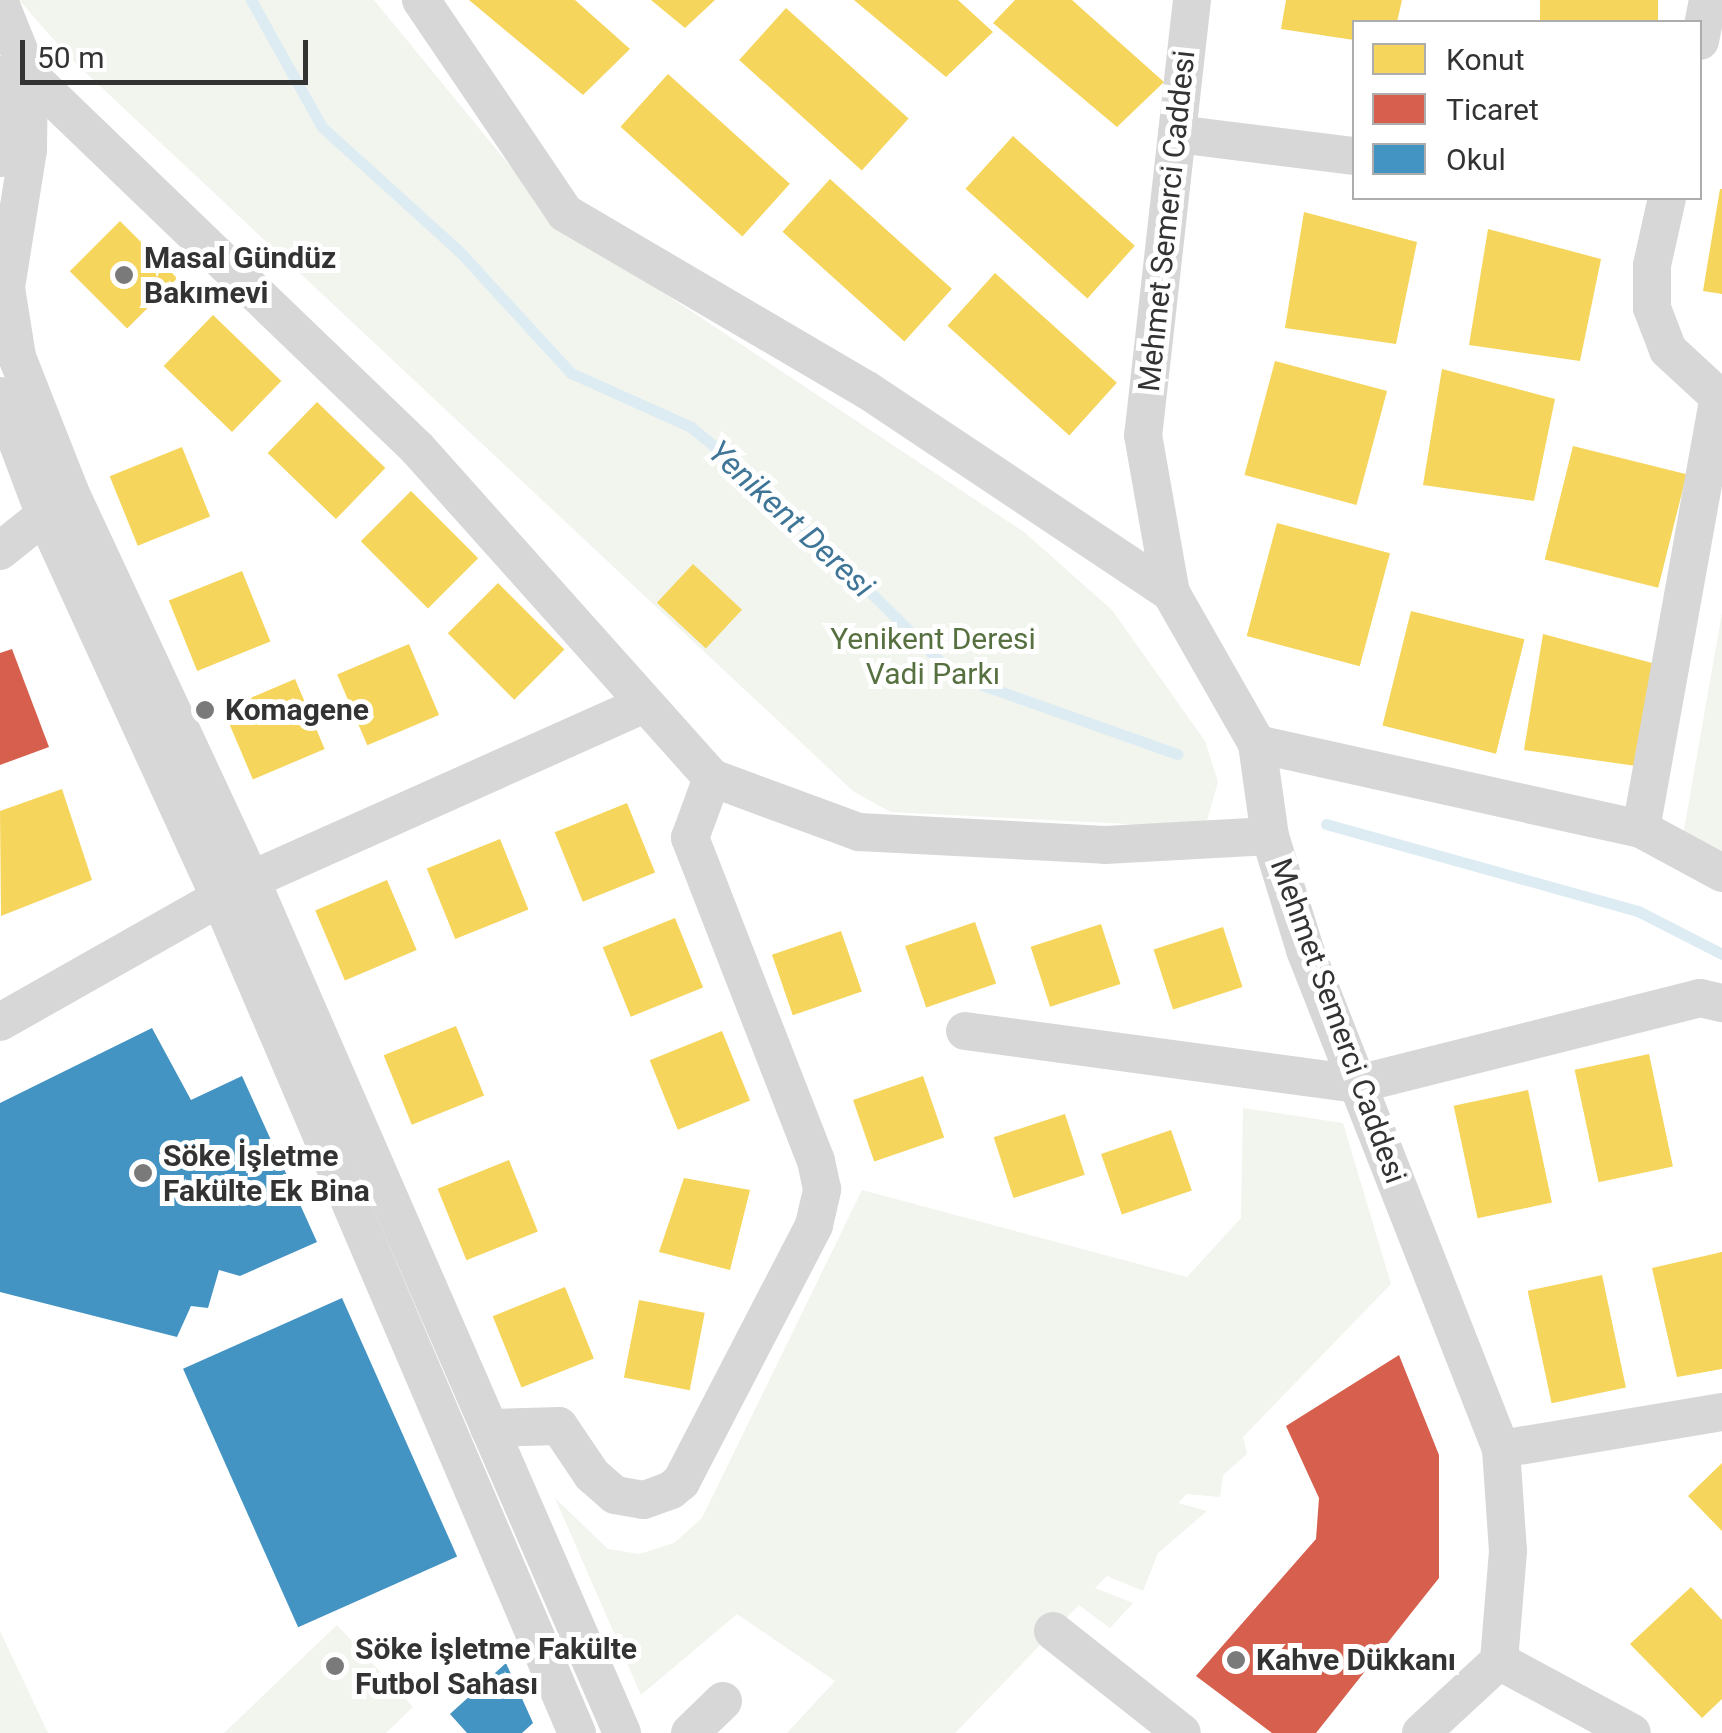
<!DOCTYPE html>
<html>
<head>
<meta charset="utf-8">
<style>
  body { margin:0 }
  #map { position:relative; width:1722px; height:1733px; overflow:hidden; background:#fff; font-family:Roboto,sans-serif }
  div>[style] { position:absolute }
  .green>* { inset:0; background:#f1f5ed }
  .homes>* { inset:0; background:#f6d55c; transform-origin:0 0 }
  .shops>* { inset:0; background:#d6604d }
  .schools>* { inset:0; background:#4393c3; transform-origin:0 0 }
  .stream>* { height:11px; margin:-5.5px; padding:0 5.5px; transform-origin:5.5px; border-radius:5.5px; background:#ddebf3 }
  .minor>* { height:38px; margin:-19px; padding:0 19px; transform-origin:19px; border-radius:19px; background:#d7d7d7 }
  .dots>* { width:28px; height:28px; translate:-50% -50%; box-sizing:border-box; border:5px solid #fff; border-radius:50% }
  span { translate:-50% -50%; white-space:nowrap; text-align:center; line-height:1.15; -webkit-text-stroke:10px #fff; paint-order:stroke }
  .street-label { font-size:30px; color:#333 }
  .poi-label { font-size:30px; color:#333; font-weight:700 }
  .left { translate:0 -50%; text-align:left }
  .park-label { font-size:30px; color:#56703f }
  .water-label { font-size:32px; color:#3f7597; font-style:italic }
  .legend { position:absolute; left:1352px; top:20px; width:350px; height:180px; box-sizing:border-box; background:#fff; border:2px solid #adadad; margin:0; padding:12px 18px; list-style:none; font-size:30px; color:#333 }
  .legend li { display:flex; align-items:center; gap:20px; height:50px }
  .legend b { width:50px; border:2px solid #adadad }
  .scale { position:absolute; left:20px; top:40px; width:288px; height:45px; box-sizing:border-box; border:5px solid #333; border-top:0; padding-left:12px; font-size:30px; line-height:35px; white-space:nowrap; color:#333; -webkit-text-stroke:8px #fff; paint-order:stroke }
</style>
</head>
<body>
<div id="map">
  <div class="green">
    <div style="clip-path:polygon(19px 0,374px 0,555px 221px,1024px 532px,1112px 610px,1205px 741px,1218px 782px,1205px 828px,891px 812px,854px 792px,69px 57px)"></div>
    <div style="clip-path:polygon(1722px 613px,1722px 871px,1682px 841px)"></div>
    <div style="clip-path:polygon(1243px 1108px,1343px 1123px,1391px 1284px,1243px 1437px,1247px 1454px,1223px 1475px,1220px 1497px,1187px 1494px,1178px 1503px,1207px 1511px,1158px 1553px,1143px 1591px,1107px 1576px,1095px 1588px,1133px 1603px,1110px 1628px,1079px 1605px,955px 1733px,787px 1733px,835px 1681px,737px 1614px,641px 1695px,555px 1498px,608px 1549px,639px 1554px,674px 1543px,702px 1518px,862px 1190px,1187px 1277px,1241px 1218px)"></div>
    <div style="clip-path:polygon(337px 1625px,413px 1707px,386px 1733px,224px 1733px)"></div>
    <div style="clip-path:polygon(0 1631px,48px 1733px,0 1733px)"></div>
  </div>
  <div class="homes">
    <div style="clip-path:polygon(469px 0,575px 0,630px 49px,583px 95px)"></div>
    <div style="clip-path:polygon(651px 0,715px 0,685px 28px)"></div>
    <div style="clip-path:polygon(854px 0,958px 0,993px 32px,946px 77px)"></div>
    <div style="clip-path:polygon(1015px 0,1072px 0,1164px 82px,1117px 127px,993px 23px)"></div>
    <div style="clip-path:polygon(1286px 0,1402px 0,1397px 22px,1354px 22px,1354px 40px,1281px 29px)"></div>
    <div style="left:1540px;top:0;width:118px;height:22px"></div>
    <div style="left:786px;top:8px;width:165px;height:70px;rotate:42deg"></div>
    <div style="left:668px;top:74px;width:164px;height:71px;rotate:42deg"></div>
    <div style="left:1013px;top:136px;width:164px;height:71px;rotate:42deg"></div>
    <div style="left:830px;top:179px;width:164px;height:71px;rotate:42deg"></div>
    <div style="clip-path:polygon(1720px 189px,1722px 189px,1722px 294px,1703px 291px)"></div>
    <div style="clip-path:polygon(1304px 212px,1417px 242px,1396px 344px,1285px 328px)"></div>
    <div style="left:120px;top:221px;width:81px;height:71px;rotate:45deg"></div>
    <div style="clip-path:polygon(1488px 229px,1601px 259px,1580px 361px,1469px 345px)"></div>
    <div style="left:995px;top:273px;width:164px;height:71px;rotate:42deg"></div>
    <div style="left:213px;top:315px;width:95px;height:71px;rotate:44deg"></div>
    <div style="left:1275px;top:361px;width:116px;height:118px;rotate:15deg"></div>
    <div style="clip-path:polygon(1442px 369px,1555px 399px,1534px 501px,1423px 485px)"></div>
    <div style="left:317px;top:402px;width:95px;height:71px;rotate:44deg"></div>
    <div style="left:1573px;top:446px;width:117px;height:117px;rotate:14deg"></div>
    <div style="left:182px;top:447px;width:75px;height:78px;rotate:68deg"></div>
    <div style="left:411px;top:491px;width:95px;height:71px;rotate:45deg"></div>
    <div style="left:1277px;top:523px;width:117px;height:117px;rotate:15deg"></div>
    <div style="left:693px;top:564px;width:67px;height:53px;rotate:43deg"></div>
    <div style="left:242px;top:571px;width:76px;height:79px;rotate:68deg"></div>
    <div style="left:498px;top:583px;width:94px;height:71px;rotate:45deg"></div>
    <div style="left:1411px;top:611px;width:117px;height:118px;rotate:14deg"></div>
    <div style="clip-path:polygon(1543px 634px,1656px 664px,1636px 766px,1524px 750px)"></div>
    <div style="left:409px;top:644px;width:77px;height:78px;rotate:67deg"></div>
    <div style="left:295px;top:679px;width:76px;height:78px;rotate:67deg"></div>
    <div style="clip-path:polygon(62px 789px,92px 880px,1px 916px,0 811px)"></div>
    <div style="left:627px;top:803px;width:75px;height:78px;rotate:68deg"></div>
    <div style="left:500px;top:839px;width:76px;height:79px;rotate:68deg"></div>
    <div style="left:387px;top:880px;width:76px;height:78px;rotate:67deg"></div>
    <div style="left:675px;top:918px;width:75px;height:78px;rotate:68deg"></div>
    <div style="left:975px;top:922px;width:65px;height:74px;rotate:71deg"></div>
    <div style="left:1101px;top:924px;width:63px;height:74px;rotate:72deg"></div>
    <div style="left:1223px;top:927px;width:63px;height:73px;rotate:72deg"></div>
    <div style="left:841px;top:931px;width:64px;height:73px;rotate:71deg"></div>
    <div style="left:456px;top:1026px;width:75px;height:78px;rotate:68deg"></div>
    <div style="left:722px;top:1031px;width:75px;height:78px;rotate:68deg"></div>
    <div style="left:1649px;top:1054px;width:115px;height:76px;rotate:78deg"></div>
    <div style="left:923px;top:1076px;width:65px;height:74px;rotate:71deg"></div>
    <div style="left:1528px;top:1090px;width:115px;height:76px;rotate:78deg"></div>
    <div style="left:1065px;top:1114px;width:64px;height:75px;rotate:72deg"></div>
    <div style="left:1171px;top:1130px;width:64px;height:74px;rotate:71deg"></div>
    <div style="left:509px;top:1160px;width:77px;height:77px;rotate:68deg"></div>
    <div style="clip-path:polygon(684px 1178px,750px 1190px,730px 1270px,659px 1252px)"></div>
    <div style="clip-path:polygon(1722px 1252px,1722px 1369px,1677px 1377px,1652px 1268px)"></div>
    <div style="left:1602px;top:1275px;width:115px;height:76px;rotate:78deg"></div>
    <div style="left:565px;top:1287px;width:77px;height:78px;rotate:68deg"></div>
    <div style="left:639px;top:1300px;width:67px;height:79px;rotate:11deg"></div>
    <div style="clip-path:polygon(1722px 1463px,1722px 1531px,1688px 1496px)"></div>
    <div style="clip-path:polygon(1691px 1587px,1722px 1620px,1722px 1699px,1702px 1718px,1630px 1644px)"></div>
  </div>
  <div class="shops">
    <div style="clip-path:polygon(12px 649px,49px 747px,0 765px,0 653px)"></div>
    <div style="clip-path:polygon(1399px 1355px,1439px 1455px,1439px 1578px,1316px 1733px,1272px 1733px,1196px 1676px,1316px 1539px,1319px 1498px,1286px 1426px)"></div>
  </div>
  <div class="schools">
    <div style="clip-path:polygon(152px 1028px,191px 1100px,242px 1076px,317px 1242px,240px 1276px,219px 1270px,208px 1308px,191px 1306px,177px 1337px,0 1292px,0 1103px)"></div>
    <div style="left:342px;top:1298px;width:283px;height:174px;rotate:66deg"></div>
    <div style="clip-path:polygon(506px 1663px,533px 1723px,522px 1733px,467px 1733px,450px 1714px)"></div>
  </div>
  <div class="stream">
    <div style="left:251px;top:0;width:145px;rotate:60.8deg"></div>
    <div style="left:322px;top:127px;width:186px;rotate:42.2deg"></div>
    <div style="left:460px;top:252px;width:164px;rotate:47.5deg"></div>
    <div style="left:571px;top:373px;width:132px;rotate:24.2deg"></div>
    <div style="left:691px;top:427px;width:100px;rotate:39.7deg"></div>
    <div style="left:768px;top:491px;width:262px;rotate:44.7deg"></div>
    <div style="left:954px;top:675px;width:237px;rotate:19.5deg"></div>
    <div style="left:1326px;top:824px;width:324px;rotate:15.6deg"></div>
    <div style="left:1638px;top:911px;width:94px;rotate:27.1deg"></div>
  </div>
  <div class="minor">
    <div style="left:421px;top:0;width:257px;rotate:55.9deg"></div>
    <div style="left:565px;top:213px;width:350px;rotate:30.4deg"></div>
    <div style="left:867px;top:390px;width:366px;rotate:33.7deg"></div>
    <div style="left:1192px;top:0;width:438px;rotate:96.4deg"></div>
    <div style="left:1143px;top:435px;width:160px;rotate:80deg"></div>
    <div style="left:1171px;top:593px;width:174px;rotate:60.3deg"></div>
    <div style="left:1257px;top:744px;width:93px;rotate:82deg"></div>
    <div style="left:1270px;top:836px;width:119px;rotate:72.9deg"></div>
    <div style="left:1305px;top:950px;width:536px;rotate:68.56deg"></div>
    <div style="left:1501px;top:1449px;width:102px;rotate:86.1deg"></div>
    <div style="left:1508px;top:1551px;width:110px;rotate:94.7deg"></div>
    <div style="left:1499px;top:1661px;width:151px;rotate:28.4deg"></div>
    <div style="left:0;top:3px;width:78px;rotate:68.1deg"></div>
    <div style="left:29px;top:75px;width:75px;rotate:90.8deg"></div>
    <div style="left:28px;top:150px;width:140px;rotate:99.1deg"></div>
    <div style="left:6px;top:288px;width:70px;rotate:80.9deg"></div>
    <div style="left:17px;top:357px;width:147px;rotate:68.5deg"></div>
    <div style="left:71px;top:494px;width:426px;rotate:65deg"></div>
    <div style="left:251px;top:880px;width:930px;rotate:66.49deg"></div>
    <div style="left:1700px;top:41px;width:42px;rotate:-79deg"></div>
    <div style="left:0;top:75px;width:83px;rotate:89.3deg"></div>
    <div style="left:29px;top:75px;width:538px;rotate:43.87deg"></div>
    <div style="left:417px;top:448px;width:443px;rotate:48.2deg"></div>
    <div style="left:712px;top:778px;width:157px;rotate:20.2deg"></div>
    <div style="left:859px;top:832px;width:246px;rotate:3deg"></div>
    <div style="left:1105px;top:845px;width:165px;rotate:-3.1deg"></div>
    <div style="left:1177px;top:134px;width:178px;rotate:7.1deg"></div>
    <div style="left:1667px;top:198px;width:69px;rotate:102.6deg"></div>
    <div style="left:1652px;top:265px;width:43px;rotate:90deg"></div>
    <div style="left:1652px;top:308px;width:45px;rotate:69.1deg"></div>
    <div style="left:1668px;top:350px;width:69px;rotate:42.7deg"></div>
    <div style="left:0;top:396px;width:128px;rotate:69.4deg"></div>
    <div style="left:45px;top:516px;width:420px;rotate:65.4deg"></div>
    <div style="left:220px;top:898px;width:908px;rotate:66.85deg"></div>
    <div style="left:0;top:551px;width:78px;rotate:-38.8deg"></div>
    <div style="left:1257px;top:744px;width:393px;rotate:12.5deg"></div>
    <div style="left:1641px;top:829px;width:92px;rotate:28.5deg"></div>
    <div style="left:1641px;top:829px;width:439px;rotate:-79.8deg"></div>
    <div style="left:0;top:1022px;width:288px;rotate:-29.5deg"></div>
    <div style="left:251px;top:880px;width:428px;rotate:-24.1deg"></div>
    <div style="left:965px;top:1031px;width:397px;rotate:7.7deg"></div>
    <div style="left:1358px;top:1084px;width:353px;rotate:-14.1deg"></div>
    <div style="left:1700px;top:998px;width:23px;rotate:13deg"></div>
    <div style="left:489px;top:1428px;width:70px;rotate:-1.6deg"></div>
    <div style="left:559px;top:1426px;width:59px;rotate:56deg"></div>
    <div style="left:592px;top:1475px;width:30px;rotate:41deg"></div>
    <div style="left:615px;top:1495px;width:29px;rotate:10deg"></div>
    <div style="left:644px;top:1500px;width:29px;rotate:-20deg"></div>
    <div style="left:671px;top:1490px;width:13px;rotate:-39deg"></div>
    <div style="left:681px;top:1482px;width:289px;rotate:-62.6deg"></div>
    <div style="left:814px;top:1225px;width:37px;rotate:-77deg"></div>
    <div style="left:822px;top:1189px;width:29px;rotate:-102deg"></div>
    <div style="left:816px;top:1161px;width:347px;rotate:-111.3deg"></div>
    <div style="left:690px;top:838px;width:64px;rotate:-69.9deg"></div>
    <div style="left:1501px;top:1449px;width:224px;rotate:-9.5deg"></div>
    <div style="left:1053px;top:1631px;width:164px;rotate:38.3deg"></div>
    <div style="left:690px;top:1733px;width:46px;rotate:-44.1deg"></div>
    <div style="left:1421px;top:1733px;width:106px;rotate:-42.7deg"></div>
  </div>
  <div class="dots">
    <div style="left:124px;top:275px;background:#7a7a7a"></div>
    <div style="left:205px;top:710px;background:#7a7a7a"></div>
    <div style="left:143px;top:1173px;background:#7a7a7a"></div>
    <div style="left:1236px;top:1660px;background:#7a7a7a"></div>
    <div style="left:335px;top:1666px;background:#7a7a7a"></div>
  </div>
  <div class="street-label">
    <span style="left:1167px;top:221px;rotate:-84deg">Mehmet Semerci Caddesi</span>
    <span style="left:1338px;top:1021px;rotate:70deg">Mehmet Semerci Caddesi</span>
  </div>
  <div class="poi-label">
    <span class="left" style="left:144px;top:275px">Masal Gündüz<br>Bakımevi</span>
    <span class="left" style="left:225px;top:710px">Komagene</span>
    <span class="left" style="left:163px;top:1173px">Söke İşletme<br>Fakülte Ek Bina</span>
    <span class="left" style="left:355px;top:1666px">Söke İşletme Fakülte<br>Futbol Sahası</span>
    <span class="left" style="left:1256px;top:1660px">Kahve Dükkanı</span>
  </div>
  <div class="park-label">
    <span style="left:933px;top:656px">Yenikent Deresi<br>Vadi Parkı</span>
  </div>
  <div class="water-label">
    <span style="left:791px;top:519px;rotate:43deg">Yenikent Deresi</span>
  </div>
  <ul class="legend">
  <li><b style="height:28px;background:#f6d55c"></b>Konut</li>
  <li><b style="height:28px;background:#d6604d"></b>Ticaret</li>
  <li><b style="height:28px;background:#4393c3"></b>Okul</li>
  </ul>
  <div class="scale">50 m</div>
</div>
</body>
</html>
